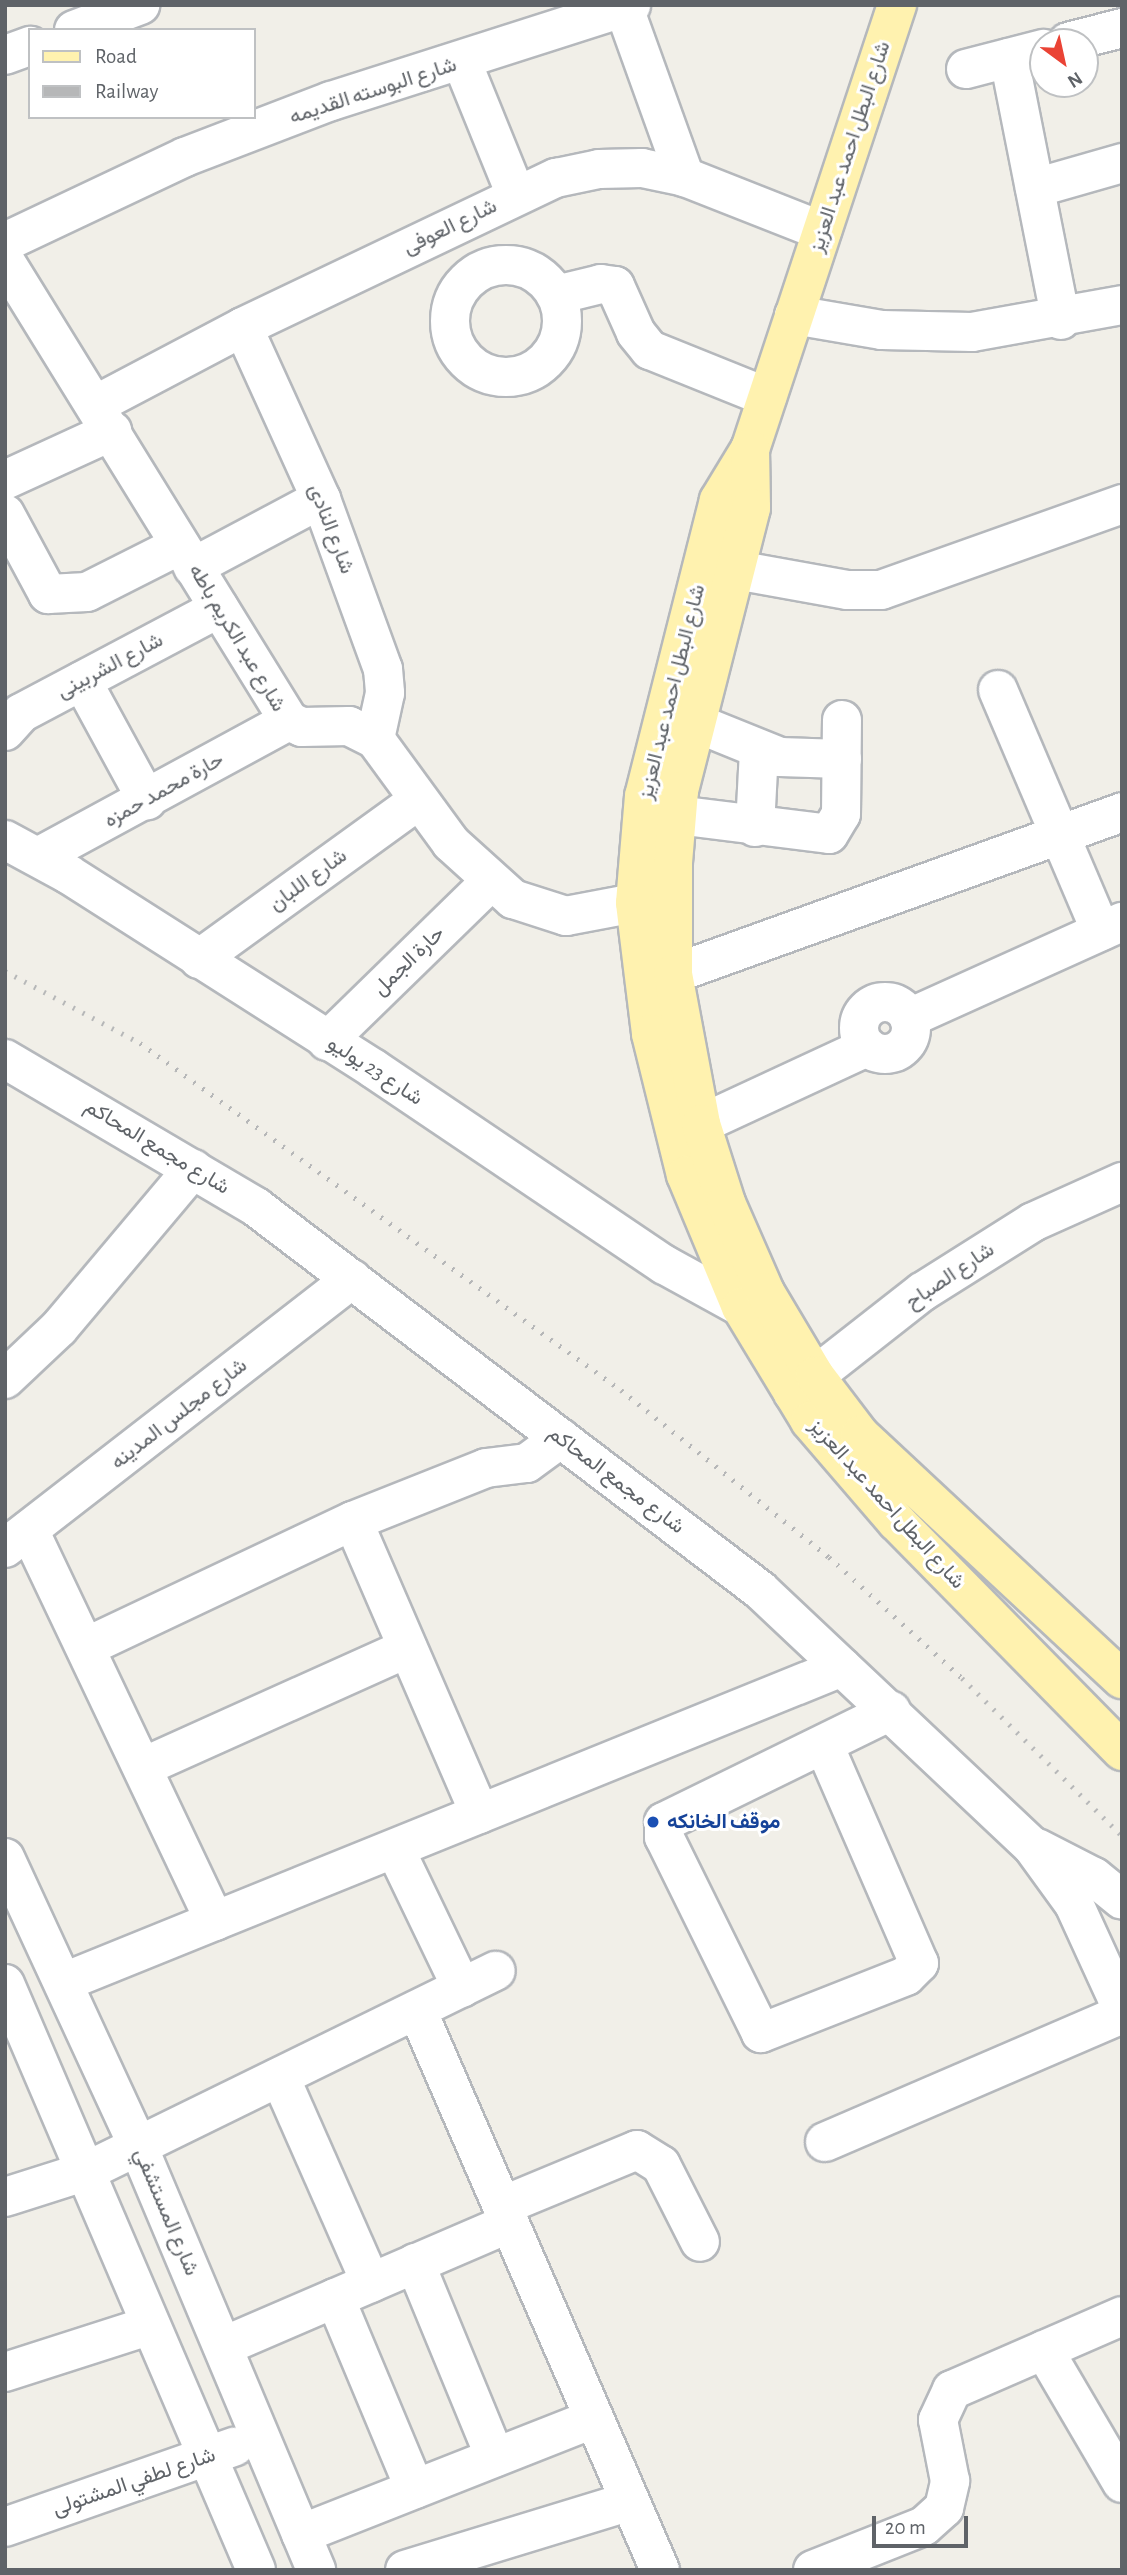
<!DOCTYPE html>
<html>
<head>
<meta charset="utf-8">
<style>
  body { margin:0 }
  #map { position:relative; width:1127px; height:2575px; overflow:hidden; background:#f1efe8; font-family:"Alegreya Sans",Vazirmatn,sans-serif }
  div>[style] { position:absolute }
  .roads { filter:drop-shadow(2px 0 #b5b8bc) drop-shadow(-2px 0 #b5b8bc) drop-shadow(0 2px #b5b8bc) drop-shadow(0 -2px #b5b8bc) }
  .minor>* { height:38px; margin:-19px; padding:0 19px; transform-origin:19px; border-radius:19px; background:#fff }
  .minor>.ring { margin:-19px; padding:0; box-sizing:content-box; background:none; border:38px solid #fff; border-radius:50% }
  .major>* { height:38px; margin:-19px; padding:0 19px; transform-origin:19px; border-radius:19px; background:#fff2af }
  .rail>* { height:5px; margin-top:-2.5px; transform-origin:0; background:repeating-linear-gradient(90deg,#b6b7b8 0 2px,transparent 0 11px) }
  .dots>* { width:19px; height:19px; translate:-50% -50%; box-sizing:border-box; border:4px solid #fff; border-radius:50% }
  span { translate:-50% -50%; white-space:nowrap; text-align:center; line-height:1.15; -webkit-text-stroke:6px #fff; paint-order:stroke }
  .street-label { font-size:21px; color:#5f6368 }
  .transit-label { font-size:21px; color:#164399; font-weight:700 }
  .left { translate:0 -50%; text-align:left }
  .frame { position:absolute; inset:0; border:7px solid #5f6368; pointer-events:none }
  .legend { position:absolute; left:28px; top:28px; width:228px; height:91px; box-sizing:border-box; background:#fff; border:2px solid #bfc1c3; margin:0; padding:9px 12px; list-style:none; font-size:21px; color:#5f6368 }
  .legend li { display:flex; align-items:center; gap:14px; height:35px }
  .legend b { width:35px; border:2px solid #bfc1c3 }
  .north { position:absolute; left:1029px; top:28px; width:70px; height:70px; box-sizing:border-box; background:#fff; border:2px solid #bfc1c3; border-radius:50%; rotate:147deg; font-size:19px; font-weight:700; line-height:28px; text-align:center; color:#5f6368 }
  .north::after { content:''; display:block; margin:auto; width:24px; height:32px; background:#ea4335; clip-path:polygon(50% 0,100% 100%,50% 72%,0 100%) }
  .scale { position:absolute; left:872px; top:2516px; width:96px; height:32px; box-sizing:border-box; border:4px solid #5f6368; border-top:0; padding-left:9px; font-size:21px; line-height:24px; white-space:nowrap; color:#5f6368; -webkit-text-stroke:5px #fff; paint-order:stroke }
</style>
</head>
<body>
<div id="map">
  <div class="roads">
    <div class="minor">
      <div style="left:624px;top:8px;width:180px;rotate:70.2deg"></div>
      <div style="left:74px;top:30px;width:71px;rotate:-20.7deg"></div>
      <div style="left:1068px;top:42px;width:56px;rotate:-14.5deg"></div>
      <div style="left:5px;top:55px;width:27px;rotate:-20deg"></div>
      <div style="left:1009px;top:58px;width:267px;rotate:78.8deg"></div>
      <div style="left:462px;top:62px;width:144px;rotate:67.9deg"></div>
      <div style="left:966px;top:69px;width:80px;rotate:-14.6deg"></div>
      <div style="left:1035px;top:188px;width:91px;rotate:-16deg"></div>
      <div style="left:5px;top:242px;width:199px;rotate:-25.3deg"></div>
      <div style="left:185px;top:157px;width:156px;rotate:-21deg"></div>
      <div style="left:331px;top:101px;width:315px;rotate:-17.7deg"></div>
      <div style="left:5px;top:261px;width:541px;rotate:58.31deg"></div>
      <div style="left:289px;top:721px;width:14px;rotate:25deg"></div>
      <div style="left:302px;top:727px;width:47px;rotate:-1.2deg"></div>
      <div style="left:349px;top:726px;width:29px;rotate:27deg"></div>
      <div style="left:375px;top:739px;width:129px;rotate:53.8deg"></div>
      <div style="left:451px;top:843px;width:84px;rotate:42.1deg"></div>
      <div style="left:513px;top:899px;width:56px;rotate:17.8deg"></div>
      <div style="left:566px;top:916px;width:70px;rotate:-10.7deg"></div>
      <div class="ring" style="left:450px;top:265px;width:74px;height:74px"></div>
      <div style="left:556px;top:295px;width:46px;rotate:-13.7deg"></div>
      <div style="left:601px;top:284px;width:14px;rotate:8deg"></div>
      <div style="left:615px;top:286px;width:51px;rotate:65.9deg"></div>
      <div style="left:636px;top:333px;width:22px;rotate:51deg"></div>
      <div style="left:650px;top:350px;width:126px;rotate:21.9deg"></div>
      <div style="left:794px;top:315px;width:89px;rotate:9.7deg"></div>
      <div style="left:882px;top:330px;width:90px;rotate:1.3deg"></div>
      <div style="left:972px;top:332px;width:152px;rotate:-10.2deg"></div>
      <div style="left:243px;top:327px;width:189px;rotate:65.6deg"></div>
      <div style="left:321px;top:499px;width:181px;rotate:70deg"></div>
      <div style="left:383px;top:669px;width:24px;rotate:85deg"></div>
      <div style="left:385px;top:693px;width:47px;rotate:102.3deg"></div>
      <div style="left:97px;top:404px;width:165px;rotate:-27.8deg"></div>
      <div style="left:243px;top:327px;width:347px;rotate:-25.5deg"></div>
      <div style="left:556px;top:178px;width:44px;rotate:-11.8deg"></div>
      <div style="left:599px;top:169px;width:43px;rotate:-1.3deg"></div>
      <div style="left:642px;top:168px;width:44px;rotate:11.8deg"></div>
      <div style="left:685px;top:177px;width:147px;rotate:21.5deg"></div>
      <div style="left:5px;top:480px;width:118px;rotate:-24.6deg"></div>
      <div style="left:5px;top:514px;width:91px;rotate:61.7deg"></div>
      <div style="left:48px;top:594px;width:39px;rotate:-3deg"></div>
      <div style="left:87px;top:592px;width:104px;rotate:-26.8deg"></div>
      <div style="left:193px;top:567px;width:145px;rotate:-28deg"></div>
      <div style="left:736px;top:570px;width:113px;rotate:10.2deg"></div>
      <div style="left:847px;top:590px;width:34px"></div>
      <div style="left:881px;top:590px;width:256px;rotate:-19.6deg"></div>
      <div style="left:82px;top:681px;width:136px;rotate:61.4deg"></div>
      <div style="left:998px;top:690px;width:262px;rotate:66.9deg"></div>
      <div style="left:696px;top:723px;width:91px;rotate:22deg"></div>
      <div style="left:780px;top:757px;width:62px;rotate:1.8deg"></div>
      <div style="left:5px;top:731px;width:24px;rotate:-48deg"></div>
      <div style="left:21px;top:713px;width:224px;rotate:-27.9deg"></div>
      <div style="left:677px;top:815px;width:153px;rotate:7.1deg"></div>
      <div style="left:829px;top:834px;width:23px;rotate:-59deg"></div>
      <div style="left:841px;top:814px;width:94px;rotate:-89.4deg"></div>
      <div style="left:755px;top:827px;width:76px;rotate:-87deg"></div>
      <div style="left:5px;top:840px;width:72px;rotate:28.4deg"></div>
      <div style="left:68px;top:874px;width:363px;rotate:32.5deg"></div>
      <div style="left:374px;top:1069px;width:351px;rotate:34deg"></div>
      <div style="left:665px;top:1265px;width:87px;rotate:28.9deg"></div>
      <div style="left:38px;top:857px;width:285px;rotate:-28.5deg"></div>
      <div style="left:199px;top:959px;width:269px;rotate:-35.9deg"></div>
      <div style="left:673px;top:974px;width:477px;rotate:-19.8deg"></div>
      <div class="ring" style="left:859px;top:1002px;width:14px;height:14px"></div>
      <div style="left:909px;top:1018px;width:234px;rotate:-24.3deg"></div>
      <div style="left:327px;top:1041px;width:229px;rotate:-44.3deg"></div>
      <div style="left:5px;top:1059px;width:291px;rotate:30.5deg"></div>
      <div style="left:256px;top:1207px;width:633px;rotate:37.23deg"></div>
      <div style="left:760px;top:1590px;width:374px;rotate:43.3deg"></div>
      <div style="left:1032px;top:1846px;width:72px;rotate:54.1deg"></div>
      <div style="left:1074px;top:1904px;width:115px;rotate:65.4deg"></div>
      <div style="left:701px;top:1124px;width:183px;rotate:-24.9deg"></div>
      <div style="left:5px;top:1379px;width:74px;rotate:-43.4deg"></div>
      <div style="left:59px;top:1328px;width:208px;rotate:-49.9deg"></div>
      <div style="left:793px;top:1393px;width:164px;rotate:-38.1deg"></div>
      <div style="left:922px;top:1292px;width:131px;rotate:-32.2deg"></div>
      <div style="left:1033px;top:1222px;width:98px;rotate:-24.2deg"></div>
      <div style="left:353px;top:1521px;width:319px;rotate:66.6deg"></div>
      <div style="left:29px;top:1530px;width:433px;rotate:64.6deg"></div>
      <div style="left:5px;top:1548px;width:439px;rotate:-37.8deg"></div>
      <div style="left:86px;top:1647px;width:295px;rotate:-25.3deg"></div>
      <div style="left:353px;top:1521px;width:143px;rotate:-21.7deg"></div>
      <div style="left:486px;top:1468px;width:41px;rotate:-7deg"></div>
      <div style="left:527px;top:1463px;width:42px;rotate:-36.3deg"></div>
      <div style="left:824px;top:1745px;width:238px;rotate:66.5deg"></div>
      <div style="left:919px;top:1963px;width:18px;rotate:135deg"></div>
      <div style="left:906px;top:1976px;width:156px;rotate:158.5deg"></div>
      <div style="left:761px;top:2033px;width:219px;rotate:-116.3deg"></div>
      <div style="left:664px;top:1837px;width:15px;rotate:-90deg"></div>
      <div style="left:664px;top:1822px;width:253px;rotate:-26.1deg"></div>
      <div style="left:143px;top:1767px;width:290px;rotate:-24.2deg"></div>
      <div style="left:1037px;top:1848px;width:64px;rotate:27deg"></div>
      <div style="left:1094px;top:1877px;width:36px;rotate:39deg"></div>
      <div style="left:395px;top:1849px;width:154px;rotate:64.3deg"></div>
      <div style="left:5px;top:1858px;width:317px;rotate:65.2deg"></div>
      <div style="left:138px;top:2146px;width:460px;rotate:67.2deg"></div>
      <div style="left:64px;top:1982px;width:839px;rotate:-22.04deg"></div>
      <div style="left:5px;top:1984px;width:637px;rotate:66.81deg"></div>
      <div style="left:417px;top:2010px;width:610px;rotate:66.54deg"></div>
      <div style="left:280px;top:2077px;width:225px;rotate:66.2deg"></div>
      <div style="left:825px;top:2142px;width:323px;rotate:-23.3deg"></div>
      <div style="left:5px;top:2197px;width:86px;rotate:-17.6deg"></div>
      <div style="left:87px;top:2171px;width:455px;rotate:-26.1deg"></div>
      <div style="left:502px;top:2206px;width:146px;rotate:-22.5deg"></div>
      <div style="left:637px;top:2150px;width:28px;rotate:32deg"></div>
      <div style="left:661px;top:2165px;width:86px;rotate:63.1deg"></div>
      <div style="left:415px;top:2263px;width:210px;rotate:67.6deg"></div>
      <div style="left:335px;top:2298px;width:207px;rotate:67.3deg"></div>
      <div style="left:224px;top:2346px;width:311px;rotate:-23.3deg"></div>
      <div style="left:1044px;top:2350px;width:154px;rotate:59.6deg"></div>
      <div style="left:5px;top:2372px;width:153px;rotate:-17.8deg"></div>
      <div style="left:5px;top:2527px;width:243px;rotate:-19.3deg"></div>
      <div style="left:301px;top:2534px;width:314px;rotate:-21.5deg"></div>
      <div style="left:405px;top:2570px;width:235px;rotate:-17deg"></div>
      <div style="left:813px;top:2570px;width:119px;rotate:-21.6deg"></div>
      <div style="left:924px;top:2526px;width:27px;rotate:-42deg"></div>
      <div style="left:944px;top:2508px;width:28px;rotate:-77deg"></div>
      <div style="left:950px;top:2481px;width:62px;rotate:-101.1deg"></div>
      <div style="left:938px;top:2420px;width:33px;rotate:-65deg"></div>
      <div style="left:952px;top:2390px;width:185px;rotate:-23.5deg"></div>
    </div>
    <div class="major">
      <div style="left:897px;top:5px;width:468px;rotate:108.3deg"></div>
      <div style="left:750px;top:449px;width:60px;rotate:121.3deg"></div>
      <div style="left:719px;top:500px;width:305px;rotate:104.2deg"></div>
      <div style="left:644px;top:796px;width:107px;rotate:94.8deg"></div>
      <div style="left:635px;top:903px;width:132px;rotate:83deg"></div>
      <div style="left:651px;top:1034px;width:145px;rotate:76.1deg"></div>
      <div style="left:686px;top:1175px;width:143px;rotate:67.4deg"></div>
      <div style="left:741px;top:1307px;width:133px;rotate:58.8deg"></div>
      <div style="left:810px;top:1421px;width:133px;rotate:49.3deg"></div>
      <div style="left:897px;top:1522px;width:321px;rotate:45.5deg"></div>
      <div style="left:750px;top:449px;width:59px;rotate:89deg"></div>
      <div style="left:751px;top:508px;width:292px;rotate:104.3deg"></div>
      <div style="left:679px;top:791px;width:71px;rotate:94.8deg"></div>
      <div style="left:673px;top:862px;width:112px;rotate:90deg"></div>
      <div style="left:673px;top:974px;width:153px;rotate:79.4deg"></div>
      <div style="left:701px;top:1124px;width:83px;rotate:72.4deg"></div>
      <div style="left:726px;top:1203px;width:97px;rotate:66.3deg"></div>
      <div style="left:765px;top:1292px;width:98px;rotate:59.2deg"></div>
      <div style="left:815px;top:1376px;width:74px;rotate:52.7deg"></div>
      <div style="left:860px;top:1435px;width:358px;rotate:43deg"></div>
    </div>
  </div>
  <div class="rail">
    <div style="left:5px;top:971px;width:153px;rotate:28.1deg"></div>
    <div style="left:140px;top:1043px;width:593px;rotate:35.81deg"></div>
    <div style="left:621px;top:1390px;width:267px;rotate:38.8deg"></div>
    <div style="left:829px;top:1557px;width:180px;rotate:42.3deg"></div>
    <div style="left:962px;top:1678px;width:225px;rotate:44.6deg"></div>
  </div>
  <div class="dots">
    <div style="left:653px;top:1822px;background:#1a4fb4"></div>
  </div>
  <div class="street-label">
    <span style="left:373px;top:91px;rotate:-18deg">شارع البوسته القديمه</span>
    <span style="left:850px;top:147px;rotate:-72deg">شارع البطل احمد عبد العزيز</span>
    <span style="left:450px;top:227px;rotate:-26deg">شارع العوفى</span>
    <span style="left:331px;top:529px;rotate:69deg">شارع النادى</span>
    <span style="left:237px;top:638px;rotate:59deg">شارع عبد الكريم باطه</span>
    <span style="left:110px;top:666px;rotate:-28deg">شارع الشربينى</span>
    <span style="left:672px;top:692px;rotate:-76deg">شارع البطل احمد عبد العزيز</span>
    <span style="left:164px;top:790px;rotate:-29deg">حارة محمد حمزه</span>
    <span style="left:308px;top:880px;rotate:-36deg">شارع اللبان</span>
    <span style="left:409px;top:961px;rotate:-44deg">حارة الجمل</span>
    <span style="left:375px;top:1071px;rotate:33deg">شارع 23 يوليو</span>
    <span style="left:157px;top:1147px;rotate:31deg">شارع مجمع المحاكم</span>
    <span style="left:950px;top:1276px;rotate:-34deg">شارع الصباح</span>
    <span style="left:179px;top:1414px;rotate:-38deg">شارع مجلس المدينه</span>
    <span style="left:616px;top:1480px;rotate:37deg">شارع مجمع المحاكم</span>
    <span style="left:887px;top:1504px;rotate:48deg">شارع البطل احمد عبد العزيز</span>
    <span style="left:166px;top:2212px;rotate:67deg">شارع المستشفي</span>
    <span style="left:134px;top:2482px;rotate:-19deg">شارع لطفي المشتولى</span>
  </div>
  <div class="transit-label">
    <span class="left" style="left:667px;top:1822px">موقف الخانكه</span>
  </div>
  <div class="frame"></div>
  <ul class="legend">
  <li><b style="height:9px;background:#fff2af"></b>Road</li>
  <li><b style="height:9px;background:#b6b7b8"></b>Railway</li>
  </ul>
  <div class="north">N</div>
  <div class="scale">20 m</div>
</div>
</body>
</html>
